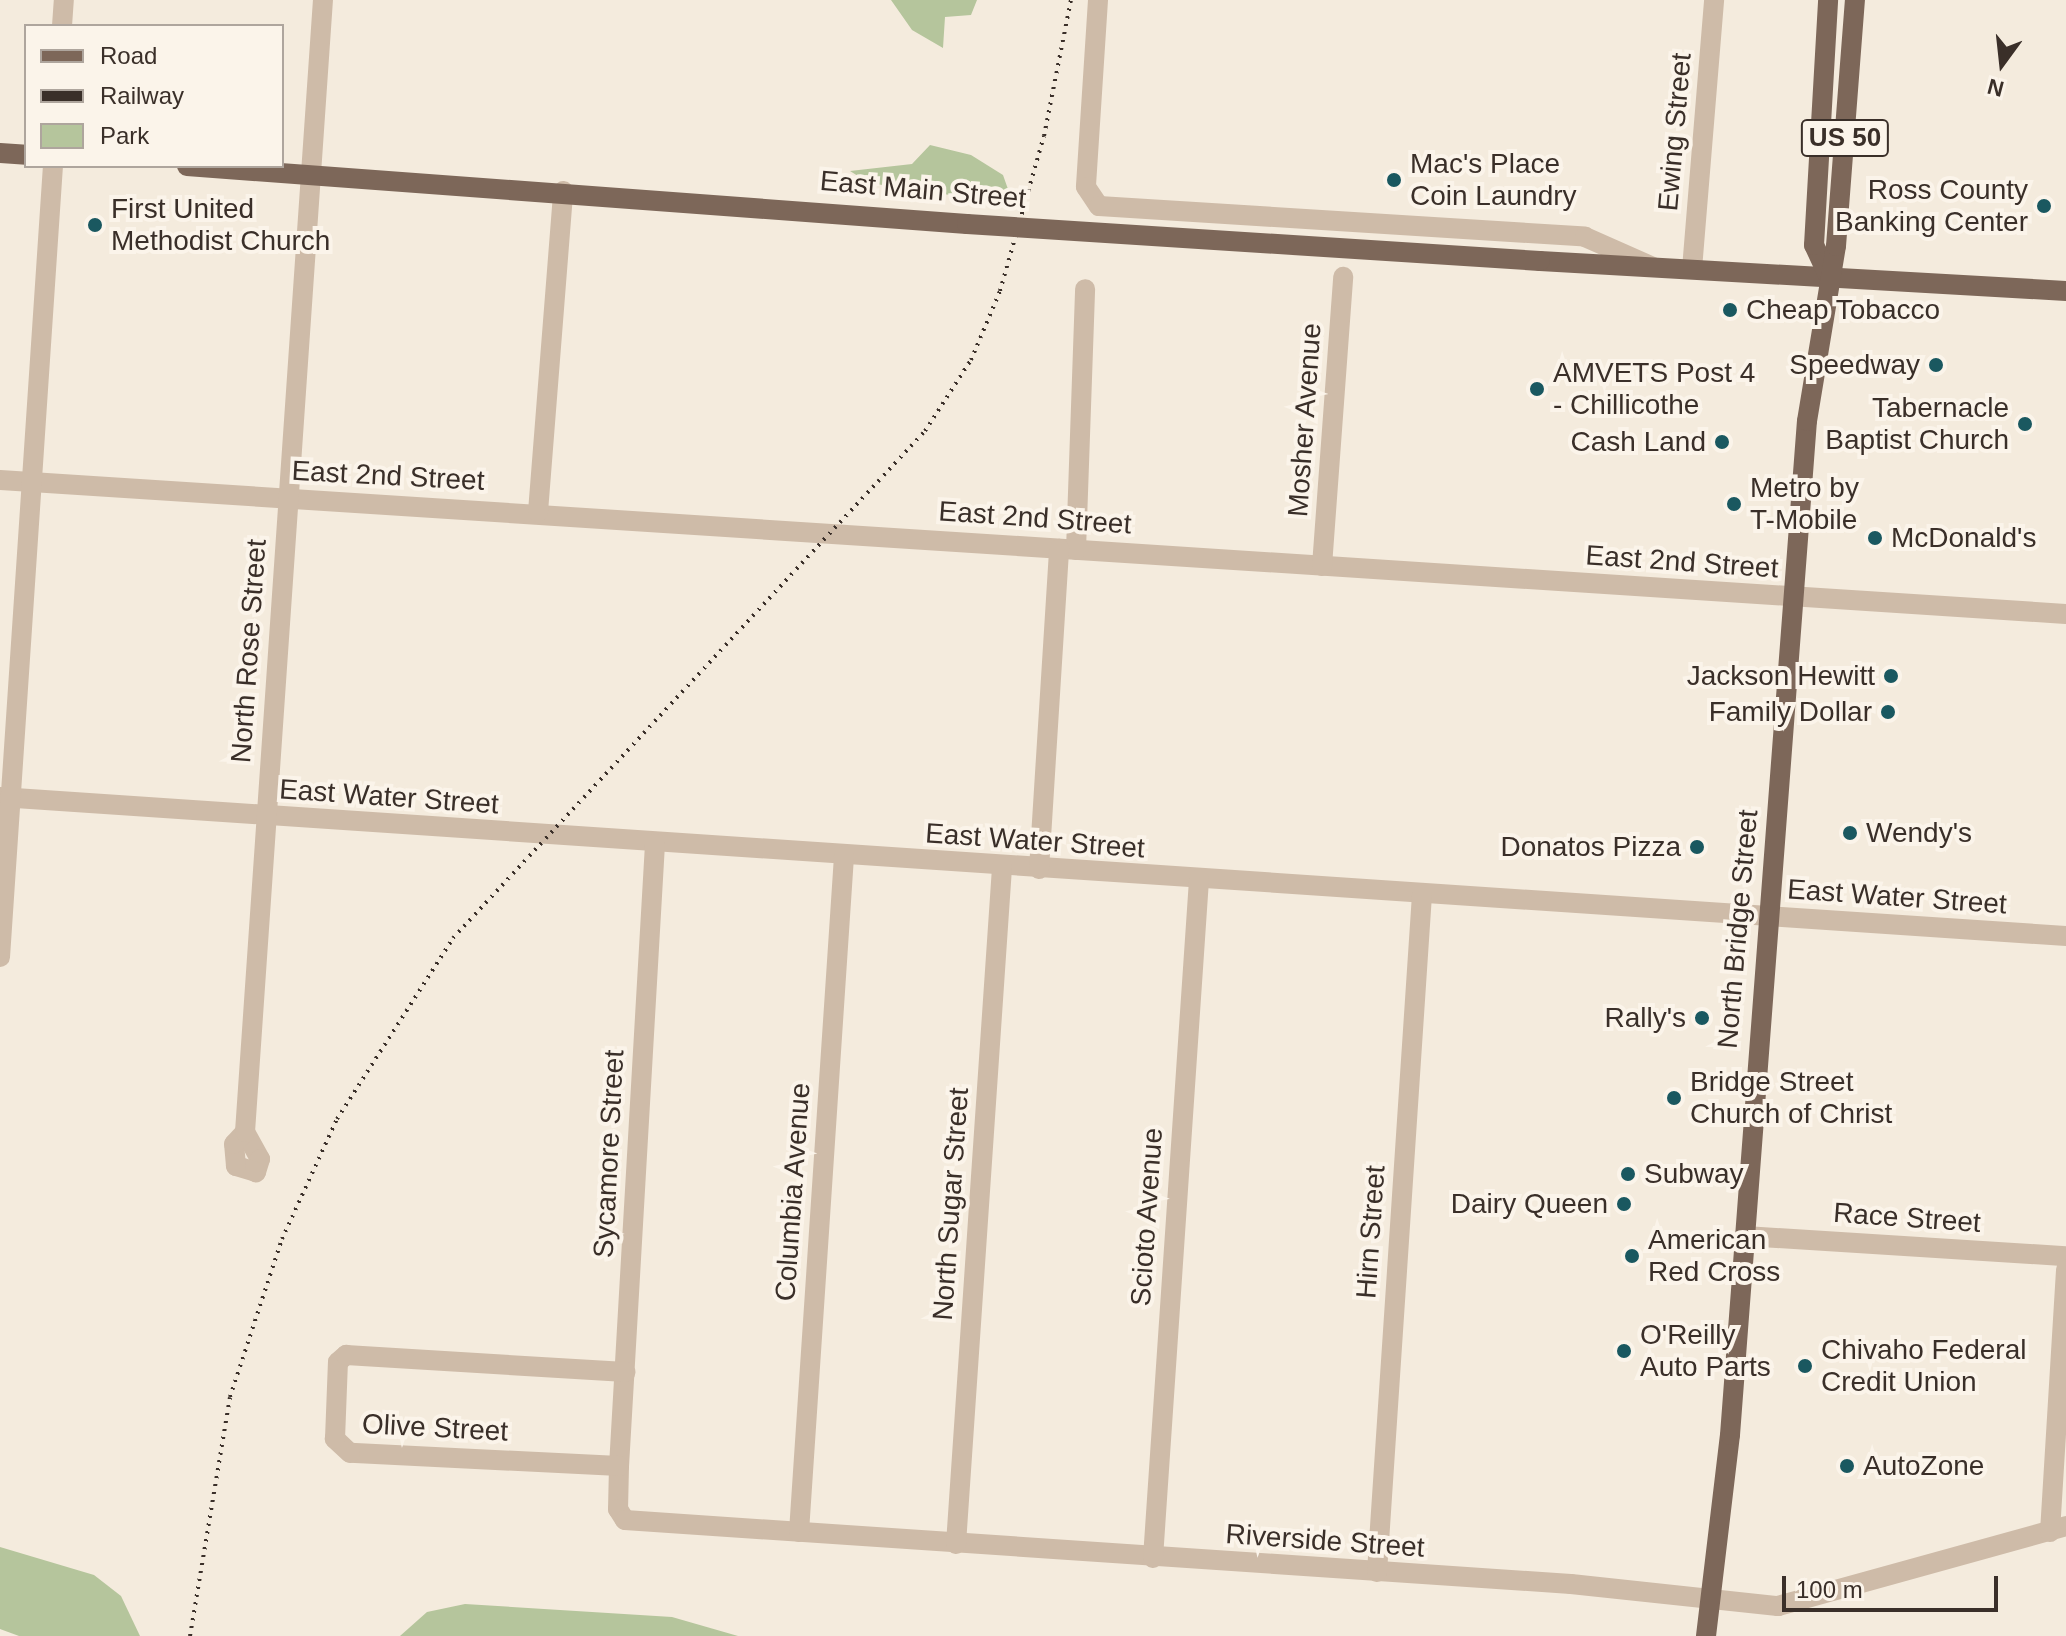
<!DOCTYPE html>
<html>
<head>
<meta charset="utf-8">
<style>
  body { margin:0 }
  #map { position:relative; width:2066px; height:1636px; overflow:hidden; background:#f4ebdd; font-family:Arial,sans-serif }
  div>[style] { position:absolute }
  .green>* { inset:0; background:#b5c59c }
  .minor>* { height:20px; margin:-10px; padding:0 10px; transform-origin:10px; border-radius:10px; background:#cebba8 }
  .major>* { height:20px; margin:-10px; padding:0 10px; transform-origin:10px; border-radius:10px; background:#7d6759 }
  .rail>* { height:4px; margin-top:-2px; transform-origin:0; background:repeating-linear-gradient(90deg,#3a2f29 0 2px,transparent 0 8px) }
  .major-bridge>* { height:20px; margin:-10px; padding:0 10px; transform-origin:10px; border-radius:10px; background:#7d6759 }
  .dots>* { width:22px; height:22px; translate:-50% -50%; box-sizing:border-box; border:4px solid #fbf4ea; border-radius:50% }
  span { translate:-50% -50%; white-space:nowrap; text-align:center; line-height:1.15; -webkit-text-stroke:8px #fbf4ea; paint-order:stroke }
  .shield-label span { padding:2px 6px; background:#fbf4ea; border:2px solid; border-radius:6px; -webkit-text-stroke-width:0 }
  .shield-label { font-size:26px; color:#3a2f29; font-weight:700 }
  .street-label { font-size:28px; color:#3a2f29 }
  .poi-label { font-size:28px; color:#3a2f29 }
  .left { translate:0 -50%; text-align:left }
  .right { translate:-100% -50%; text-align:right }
  .legend { position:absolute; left:24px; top:24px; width:260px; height:144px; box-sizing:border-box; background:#fbf4ea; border:2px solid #aea59d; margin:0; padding:10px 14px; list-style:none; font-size:24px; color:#3a2f29 }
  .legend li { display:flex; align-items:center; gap:16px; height:40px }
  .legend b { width:40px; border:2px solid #aea59d }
  .north { position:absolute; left:1962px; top:24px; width:80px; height:80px; -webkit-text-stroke:6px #fbf4ea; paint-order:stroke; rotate:195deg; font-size:22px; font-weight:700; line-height:32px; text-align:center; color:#3a2f29 }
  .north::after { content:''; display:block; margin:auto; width:28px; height:36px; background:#3a2f29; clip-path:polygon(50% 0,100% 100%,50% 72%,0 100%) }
  .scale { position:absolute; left:1782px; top:1576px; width:216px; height:36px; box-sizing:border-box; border:4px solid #3a2f29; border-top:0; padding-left:10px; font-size:24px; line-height:28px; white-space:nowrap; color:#3a2f29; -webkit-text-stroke:6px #fbf4ea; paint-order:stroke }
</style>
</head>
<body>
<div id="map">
  <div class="green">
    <div style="clip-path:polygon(891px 0,977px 0,971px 15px,945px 17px,943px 48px,912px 30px)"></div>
    <div style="clip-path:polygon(930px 145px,971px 155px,1003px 175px,1009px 192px,998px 201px,957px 196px,869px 183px,850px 171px,912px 164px)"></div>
    <div style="clip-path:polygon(0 1547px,94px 1575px,121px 1596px,140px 1636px,19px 1636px,0 1629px)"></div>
    <div style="clip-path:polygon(465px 1604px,672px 1617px,738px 1636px,400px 1636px,427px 1612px)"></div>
  </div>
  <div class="minor">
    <div style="left:1098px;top:0;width:187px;rotate:93.7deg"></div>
    <div style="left:1086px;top:187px;width:23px;rotate:56deg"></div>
    <div style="left:1099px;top:206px;width:487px;rotate:3.6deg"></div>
    <div style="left:1585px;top:237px;width:74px;rotate:23.8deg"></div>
    <div style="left:62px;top:26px;width:26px;rotate:-86deg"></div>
    <div style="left:1692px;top:269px;width:270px;rotate:-85.3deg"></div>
    <div style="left:0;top:480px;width:2070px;rotate:3.71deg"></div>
    <div style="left:538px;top:512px;width:322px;rotate:-85.5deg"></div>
    <div style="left:1076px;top:550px;width:261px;rotate:-88deg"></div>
    <div style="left:1322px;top:566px;width:290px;rotate:-85.8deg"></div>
    <div style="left:0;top:797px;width:2071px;rotate:3.85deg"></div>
    <div style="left:655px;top:844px;width:623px;rotate:93.31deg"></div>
    <div style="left:619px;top:1466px;width:43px;rotate:91.3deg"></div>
    <div style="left:618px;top:1509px;width:13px;rotate:58deg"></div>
    <div style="left:625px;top:1520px;width:948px;rotate:3.87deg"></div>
    <div style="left:1571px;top:1584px;width:208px;rotate:6.1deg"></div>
    <div style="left:1778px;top:1606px;width:299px;rotate:-15.5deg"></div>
    <div style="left:1039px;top:869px;width:321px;rotate:-86.4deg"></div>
    <div style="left:0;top:957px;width:793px;rotate:-86.17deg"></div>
    <div style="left:245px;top:1132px;width:31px;rotate:61deg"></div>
    <div style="left:260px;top:1159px;width:14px;rotate:107deg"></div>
    <div style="left:256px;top:1172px;width:21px;rotate:-163deg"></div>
    <div style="left:236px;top:1166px;width:22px;rotate:-95deg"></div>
    <div style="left:234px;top:1144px;width:16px;rotate:-47deg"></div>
    <div style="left:245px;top:1132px;width:1135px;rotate:-86.06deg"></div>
    <div style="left:1745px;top:1236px;width:322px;rotate:3.6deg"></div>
    <div style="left:619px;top:1466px;width:269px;rotate:-177.2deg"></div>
    <div style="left:350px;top:1453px;width:21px;rotate:-137deg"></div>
    <div style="left:335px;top:1439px;width:77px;rotate:-87.8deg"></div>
    <div style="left:338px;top:1362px;width:11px;rotate:-41deg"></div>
    <div style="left:346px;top:1355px;width:280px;rotate:3.5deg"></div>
    <div style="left:799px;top:1532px;width:677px;rotate:-86.19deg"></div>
    <div style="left:2050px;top:1532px;width:263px;rotate:-86.5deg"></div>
    <div style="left:956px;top:1544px;width:679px;rotate:-86.11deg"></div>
    <div style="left:1153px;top:1558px;width:680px;rotate:-86.12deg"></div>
    <div style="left:1377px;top:1572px;width:678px;rotate:-86.2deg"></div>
  </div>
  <div class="major">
    <div style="left:0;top:153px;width:26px;rotate:4deg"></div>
    <div style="left:187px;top:166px;width:782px;rotate:4.25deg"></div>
    <div style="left:1540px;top:261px;width:527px;rotate:3.26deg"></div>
    <div style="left:1828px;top:275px;width:33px;rotate:-115deg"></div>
    <div style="left:1814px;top:245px;width:245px;rotate:-86.7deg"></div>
    <div style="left:1706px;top:1636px;width:202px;rotate:-83.2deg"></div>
    <div style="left:1730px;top:1435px;width:1017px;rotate:-85.66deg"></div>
    <div style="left:1807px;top:421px;width:177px;rotate:-80.6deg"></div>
    <div style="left:1836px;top:246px;width:247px;rotate:-85.6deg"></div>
  </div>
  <div class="rail">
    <div style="left:190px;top:1636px;width:242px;rotate:-80.5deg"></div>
    <div style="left:230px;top:1397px;width:166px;rotate:-71.8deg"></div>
    <div style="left:282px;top:1239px;width:132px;rotate:-65.4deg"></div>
    <div style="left:337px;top:1119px;width:215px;rotate:-57.3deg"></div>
    <div style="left:453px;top:938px;width:693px;rotate:-47.05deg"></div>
    <div style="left:925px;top:431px;width:85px;rotate:-57.1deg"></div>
    <div style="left:971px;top:360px;width:75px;rotate:-67.2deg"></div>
    <div style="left:1000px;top:291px;width:161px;rotate:-74.2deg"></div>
    <div style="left:1044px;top:136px;width:139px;rotate:-78.8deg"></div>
  </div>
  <div class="major-bridge">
    <div style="left:967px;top:224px;width:574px;rotate:3.69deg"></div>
  </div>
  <div class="dots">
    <div style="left:1394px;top:180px;background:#1a5860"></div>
    <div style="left:2044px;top:206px;background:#1a5860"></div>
    <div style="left:95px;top:225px;background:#1a5860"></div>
    <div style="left:1730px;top:310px;background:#1a5860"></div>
    <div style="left:1936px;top:365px;background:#1a5860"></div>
    <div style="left:1537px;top:389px;background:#1a5860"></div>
    <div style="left:2025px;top:424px;background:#1a5860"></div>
    <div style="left:1722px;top:442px;background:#1a5860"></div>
    <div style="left:1734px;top:504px;background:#1a5860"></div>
    <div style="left:1875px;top:538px;background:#1a5860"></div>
    <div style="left:1891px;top:676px;background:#1a5860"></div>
    <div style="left:1888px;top:712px;background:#1a5860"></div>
    <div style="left:1850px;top:833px;background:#1a5860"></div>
    <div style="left:1697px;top:847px;background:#1a5860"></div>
    <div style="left:1702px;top:1018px;background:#1a5860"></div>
    <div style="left:1674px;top:1098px;background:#1a5860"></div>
    <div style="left:1628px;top:1174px;background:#1a5860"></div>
    <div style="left:1624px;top:1204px;background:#1a5860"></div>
    <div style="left:1632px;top:1256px;background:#1a5860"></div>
    <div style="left:1624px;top:1351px;background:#1a5860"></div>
    <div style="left:1805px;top:1366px;background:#1a5860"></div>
    <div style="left:1847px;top:1466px;background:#1a5860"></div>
  </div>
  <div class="shield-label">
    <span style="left:1845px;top:138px">US 50</span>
  </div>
  <div class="street-label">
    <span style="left:1675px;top:132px;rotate:-85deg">Ewing Street</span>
    <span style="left:923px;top:190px;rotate:5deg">East Main Street</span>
    <span style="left:1305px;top:420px;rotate:-86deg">Mosher Avenue</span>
    <span style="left:388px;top:476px;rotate:3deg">East 2nd Street</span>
    <span style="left:1035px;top:518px;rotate:4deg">East 2nd Street</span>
    <span style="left:1682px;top:562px;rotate:4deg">East 2nd Street</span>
    <span style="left:249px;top:651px;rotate:-86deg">North Rose Street</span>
    <span style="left:389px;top:797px;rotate:4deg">East Water Street</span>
    <span style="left:1035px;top:841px;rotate:4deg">East Water Street</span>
    <span style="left:1897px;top:897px;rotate:4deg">East Water Street</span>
    <span style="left:1738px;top:929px;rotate:-85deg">North Bridge Street</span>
    <span style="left:609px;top:1154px;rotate:-87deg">Sycamore Street</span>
    <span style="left:793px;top:1192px;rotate:-86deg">Columbia Avenue</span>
    <span style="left:951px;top:1204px;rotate:-86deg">North Sugar Street</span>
    <span style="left:1147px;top:1217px;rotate:-86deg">Scioto Avenue</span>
    <span style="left:1907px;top:1218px;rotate:4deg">Race Street</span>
    <span style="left:1371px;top:1232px;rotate:-86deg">Hirn Street</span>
    <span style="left:435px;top:1428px;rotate:3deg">Olive Street</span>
    <span style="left:1325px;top:1541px;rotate:4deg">Riverside Street</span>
  </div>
  <div class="poi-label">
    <span class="left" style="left:1410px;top:180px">Mac's Place<br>Coin Laundry</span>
    <span class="right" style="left:2028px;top:206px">Ross County<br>Banking Center</span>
    <span class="left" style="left:111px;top:225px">First United<br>Methodist Church</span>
    <span class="left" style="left:1746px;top:310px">Cheap Tobacco</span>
    <span class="right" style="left:1920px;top:365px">Speedway</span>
    <span class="left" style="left:1553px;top:389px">AMVETS Post 4<br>- Chillicothe</span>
    <span class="right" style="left:2009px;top:424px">Tabernacle<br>Baptist Church</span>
    <span class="right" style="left:1706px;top:442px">Cash Land</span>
    <span class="left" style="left:1750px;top:504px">Metro by<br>T-Mobile</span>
    <span class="left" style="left:1891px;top:538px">McDonald's</span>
    <span class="right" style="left:1875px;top:676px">Jackson Hewitt</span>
    <span class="right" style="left:1872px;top:712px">Family Dollar</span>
    <span class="left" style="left:1866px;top:833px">Wendy's</span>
    <span class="right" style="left:1681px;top:847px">Donatos Pizza</span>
    <span class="right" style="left:1686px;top:1018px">Rally's</span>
    <span class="left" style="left:1690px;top:1098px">Bridge Street<br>Church of Christ</span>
    <span class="left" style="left:1644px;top:1174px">Subway</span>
    <span class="right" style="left:1608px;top:1204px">Dairy Queen</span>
    <span class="left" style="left:1648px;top:1256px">American<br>Red Cross</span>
    <span class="left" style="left:1640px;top:1351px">O'Reilly<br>Auto Parts</span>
    <span class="left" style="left:1821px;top:1366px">Chivaho Federal<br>Credit Union</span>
    <span class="left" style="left:1863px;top:1466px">AutoZone</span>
  </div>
  <ul class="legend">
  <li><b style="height:10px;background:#7d6759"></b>Road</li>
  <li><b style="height:10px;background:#3a2f29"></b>Railway</li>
  <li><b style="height:22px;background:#b5c59c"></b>Park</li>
  </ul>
  <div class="north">N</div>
  <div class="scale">100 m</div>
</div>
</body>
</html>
